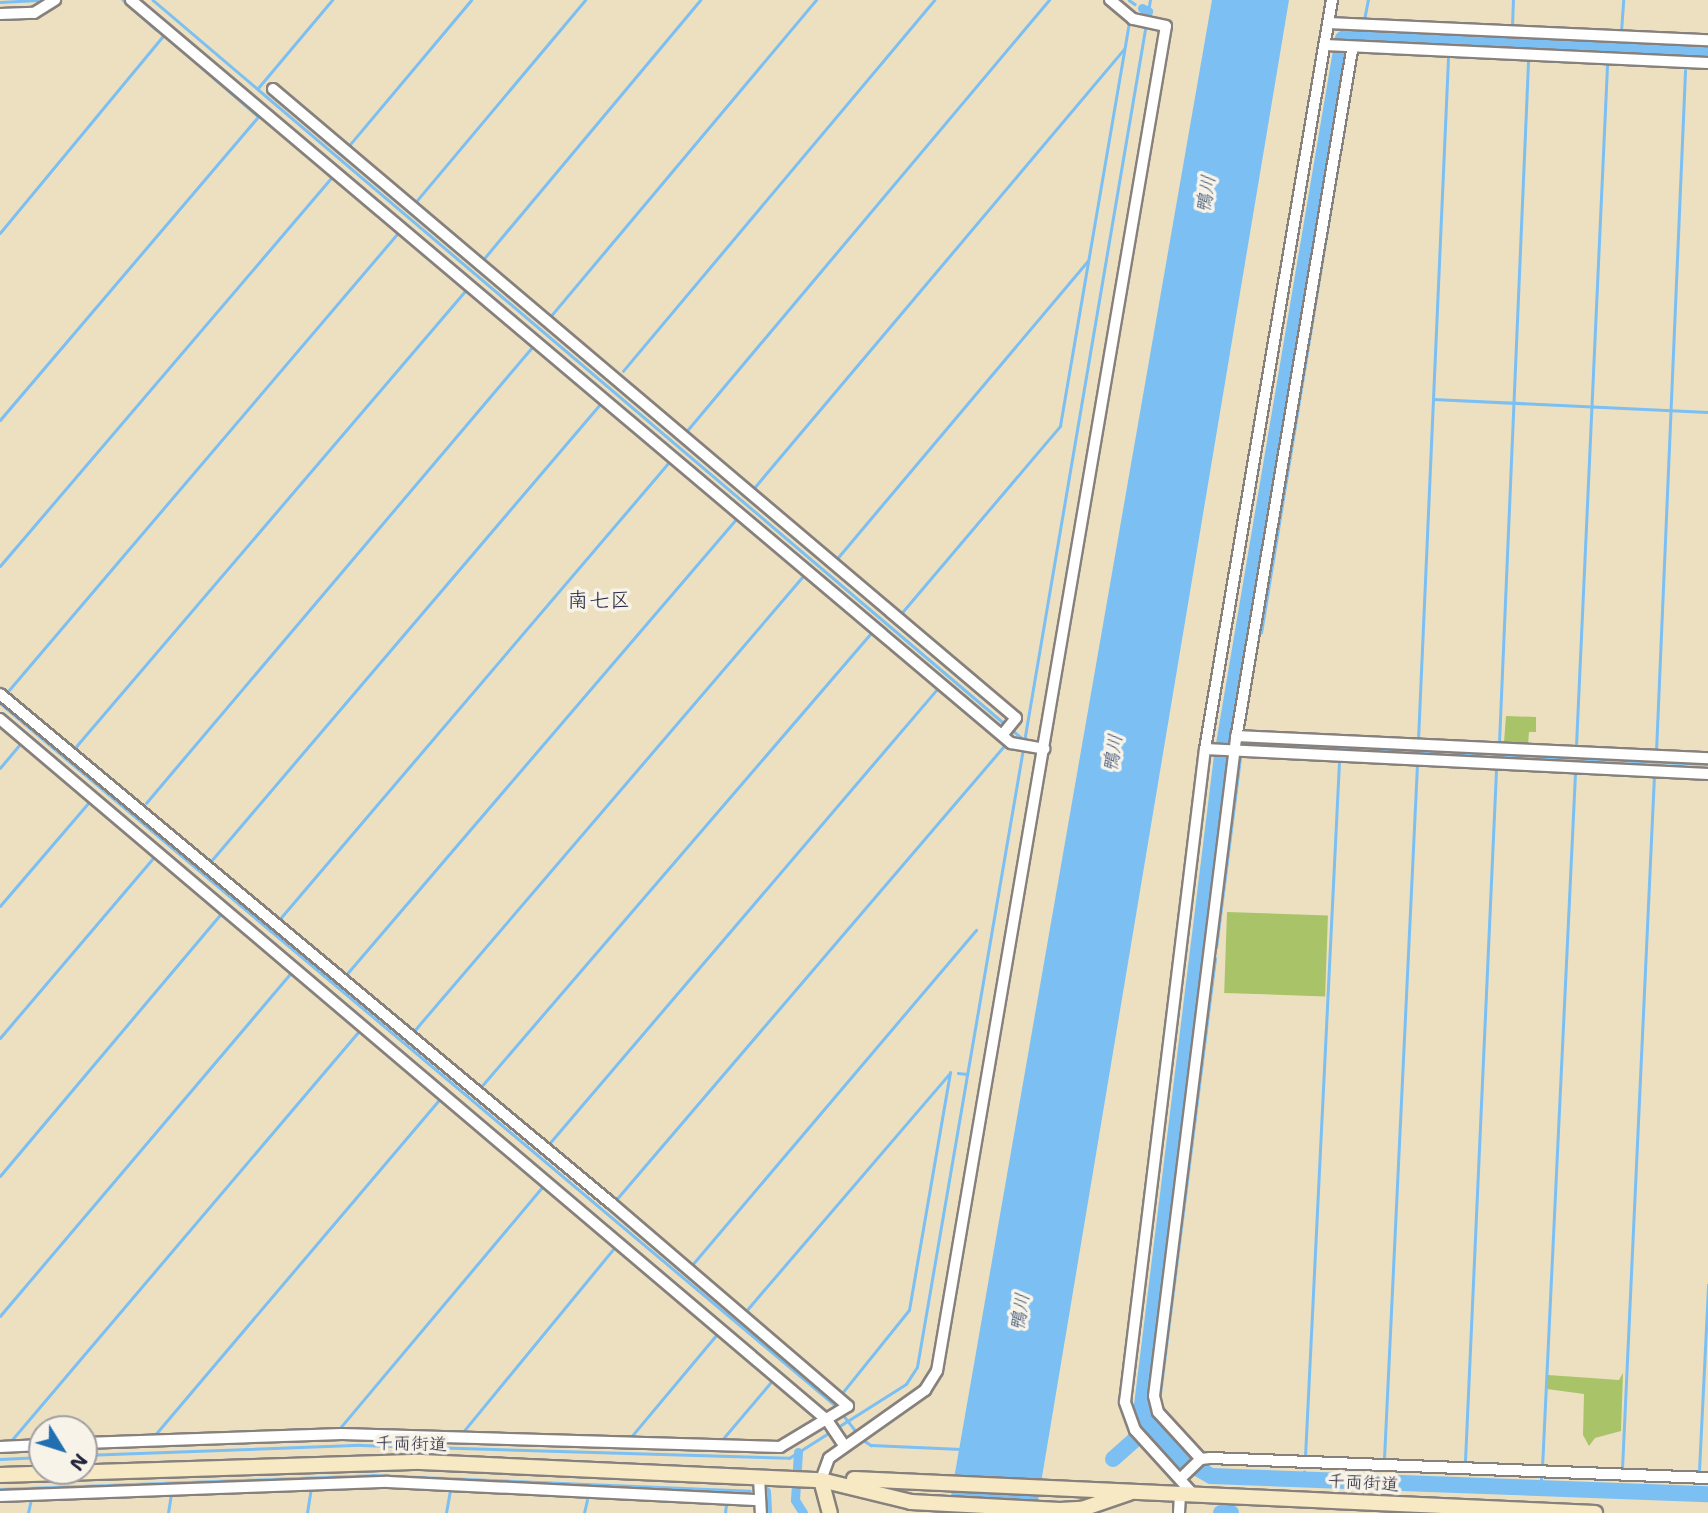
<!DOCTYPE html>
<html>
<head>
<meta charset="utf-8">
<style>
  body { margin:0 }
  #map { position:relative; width:1708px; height:1513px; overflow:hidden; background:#ece0c0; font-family:"Shantell Sans","Klee One",sans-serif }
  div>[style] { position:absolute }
  .green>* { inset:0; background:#a9c369; transform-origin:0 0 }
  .water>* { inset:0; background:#7cbff2 }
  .stream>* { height:2.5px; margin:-1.25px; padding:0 1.25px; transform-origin:1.25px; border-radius:1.25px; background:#7cbff2 }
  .canal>* { height:9px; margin:-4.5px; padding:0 4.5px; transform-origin:4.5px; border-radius:4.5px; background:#7cbff2 }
  .river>* { height:16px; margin:-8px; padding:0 8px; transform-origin:8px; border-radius:8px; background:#7cbff2 }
  .roads { filter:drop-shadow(2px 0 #87817e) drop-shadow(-2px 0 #87817e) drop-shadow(0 2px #87817e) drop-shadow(0 -2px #87817e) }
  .street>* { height:10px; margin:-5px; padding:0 5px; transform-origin:5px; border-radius:5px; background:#fff }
  .secondary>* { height:14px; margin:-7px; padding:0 7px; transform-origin:7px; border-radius:7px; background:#f7e9c3 }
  span { translate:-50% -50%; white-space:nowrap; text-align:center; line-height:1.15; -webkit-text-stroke:7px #f7f3e8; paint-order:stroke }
  .street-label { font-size:18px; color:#22223b }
  .water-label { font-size:19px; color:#3d5172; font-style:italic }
  .quarter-label { font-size:21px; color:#22223b }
  .north { position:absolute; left:28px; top:1415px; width:70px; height:70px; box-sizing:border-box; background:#f7f3e8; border:2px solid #a29fa3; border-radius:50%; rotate:128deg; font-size:19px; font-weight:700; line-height:28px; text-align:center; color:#22223b }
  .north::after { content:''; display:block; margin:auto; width:24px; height:32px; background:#1f6fb2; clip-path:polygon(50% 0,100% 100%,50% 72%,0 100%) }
</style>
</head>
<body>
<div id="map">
  <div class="green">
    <div style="clip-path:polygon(1506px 716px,1536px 717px,1536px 732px,1529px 732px,1528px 745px,1504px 742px)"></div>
    <div style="left:1227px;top:912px;width:101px;height:81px;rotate:2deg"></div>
    <div style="clip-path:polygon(1623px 1373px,1621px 1431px,1595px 1438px,1589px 1446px,1583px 1435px,1584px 1394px,1547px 1389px,1548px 1375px,1619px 1380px)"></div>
  </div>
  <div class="water">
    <div style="clip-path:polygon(1212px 0,1289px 0,1036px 1513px,948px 1513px)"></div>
  </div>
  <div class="stream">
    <div style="left:123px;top:0;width:45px;rotate:41.4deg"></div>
    <div style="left:153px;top:0;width:1118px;rotate:40.36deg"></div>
    <div style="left:1129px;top:0;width:7px;rotate:34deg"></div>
    <div style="left:0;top:2px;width:37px;rotate:-3deg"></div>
    <div style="left:38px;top:16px;width:9px;rotate:-27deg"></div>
    <div style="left:1147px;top:17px;width:17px;rotate:-80deg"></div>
    <div style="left:1364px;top:20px;width:20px;rotate:-79deg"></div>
    <div style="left:1512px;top:27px;width:27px;rotate:-88deg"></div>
    <div style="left:1621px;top:32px;width:32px;rotate:-86deg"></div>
    <div style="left:1362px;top:34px;width:4px;rotate:-76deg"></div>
    <div style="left:1358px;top:41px;width:8px;rotate:-83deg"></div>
    <div style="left:1448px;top:41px;width:2px;rotate:-90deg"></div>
    <div style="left:1511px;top:42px;width:4px;rotate:-90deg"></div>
    <div style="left:1528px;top:46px;width:3px;rotate:-90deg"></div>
    <div style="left:1620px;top:47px;width:4px;rotate:-76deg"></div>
    <div style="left:1608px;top:48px;width:2px;rotate:-90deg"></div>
    <div style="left:1707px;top:51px;width:3px;rotate:-90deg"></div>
    <div style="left:1686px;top:53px;width:3px;rotate:-90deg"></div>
    <div style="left:258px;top:88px;width:115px;rotate:-49.9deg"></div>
    <div style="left:347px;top:148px;width:193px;rotate:-50deg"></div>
    <div style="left:414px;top:204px;width:266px;rotate:-50deg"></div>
    <div style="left:0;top:233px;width:257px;rotate:-50.4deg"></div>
    <div style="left:164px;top:35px;width:124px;rotate:40.8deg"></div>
    <div style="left:482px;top:261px;width:340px;rotate:-50.1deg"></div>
    <div style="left:550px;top:317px;width:414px;rotate:-50deg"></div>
    <div style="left:623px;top:371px;width:484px;rotate:-50deg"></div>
    <div style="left:1433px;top:399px;width:275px;rotate:2.7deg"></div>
    <div style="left:0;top:420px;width:399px;rotate:-49.6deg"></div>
    <div style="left:685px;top:433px;width:566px;rotate:-49.95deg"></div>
    <div style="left:754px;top:488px;width:574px;rotate:-49.87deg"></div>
    <div style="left:835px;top:561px;width:392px;rotate:-49.9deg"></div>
    <div style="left:0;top:566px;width:511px;rotate:-49.52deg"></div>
    <div style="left:899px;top:616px;width:249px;rotate:-49.7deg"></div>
    <div style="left:1060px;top:426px;width:408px;rotate:-80.3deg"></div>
    <div style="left:1261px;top:633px;width:556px;rotate:-80.69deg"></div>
    <div style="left:9px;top:690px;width:600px;rotate:-49.6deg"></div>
    <div style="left:0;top:703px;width:1092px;rotate:40.06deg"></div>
    <div style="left:1011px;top:729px;width:17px;rotate:40deg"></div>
    <div style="left:1418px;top:740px;width:683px;rotate:-87.48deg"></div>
    <div style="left:1024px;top:742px;width:728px;rotate:-80.36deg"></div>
    <div style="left:1224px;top:742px;width:9px"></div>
    <div style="left:1239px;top:743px;width:469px;rotate:2.6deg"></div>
    <div style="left:1499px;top:743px;width:681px;rotate:-87.56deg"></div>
    <div style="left:1576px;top:746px;width:680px;rotate:-87.39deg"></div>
    <div style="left:73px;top:750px;width:605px;rotate:-49.49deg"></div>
    <div style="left:1656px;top:752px;width:682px;rotate:-87.56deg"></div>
    <div style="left:0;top:768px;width:33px;rotate:-50deg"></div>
    <div style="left:146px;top:803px;width:599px;rotate:-49.74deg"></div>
    <div style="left:211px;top:861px;width:602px;rotate:-49.58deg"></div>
    <div style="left:0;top:906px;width:137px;rotate:-49.4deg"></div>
    <div style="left:278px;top:921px;width:604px;rotate:-49.56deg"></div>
    <div style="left:1216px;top:948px;width:193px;rotate:-82.8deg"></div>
    <div style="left:345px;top:976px;width:603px;rotate:-49.44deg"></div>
    <div style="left:414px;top:1031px;width:600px;rotate:-49.46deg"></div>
    <div style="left:0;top:1038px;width:238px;rotate:-49.6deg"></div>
    <div style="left:958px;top:1073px;width:9px;rotate:6deg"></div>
    <div style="left:480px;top:1088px;width:601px;rotate:-49.32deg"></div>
    <div style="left:548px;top:1145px;width:601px;rotate:-49.52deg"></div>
    <div style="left:0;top:1176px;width:343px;rotate:-49.9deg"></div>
    <div style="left:615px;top:1201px;width:599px;rotate:-49.47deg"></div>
    <div style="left:692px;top:1265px;width:439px;rotate:-49.7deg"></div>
    <div style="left:746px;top:1311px;width:312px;rotate:-49.4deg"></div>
    <div style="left:0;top:1316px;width:450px;rotate:-49.7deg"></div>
    <div style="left:843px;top:1392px;width:105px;rotate:-51.2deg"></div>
    <div style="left:909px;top:1310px;width:241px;rotate:-80.2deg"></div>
    <div style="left:1160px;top:1394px;width:439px;rotate:-82.8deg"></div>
    <div style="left:844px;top:1416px;width:23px;rotate:52deg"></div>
    <div style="left:1150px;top:1426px;width:8px;rotate:-67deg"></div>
    <div style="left:340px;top:1428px;width:316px;rotate:-50deg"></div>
    <div style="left:463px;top:1432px;width:239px;rotate:-50.6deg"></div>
    <div style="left:154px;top:1436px;width:441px;rotate:-49.7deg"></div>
    <div style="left:631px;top:1437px;width:134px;rotate:-50.1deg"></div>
    <div style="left:862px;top:1439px;width:11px;rotate:34deg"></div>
    <div style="left:871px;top:1445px;width:90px;rotate:2.5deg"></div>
    <div style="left:721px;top:1441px;width:77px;rotate:-49.7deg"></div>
    <div style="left:10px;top:1442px;width:539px;rotate:-49.66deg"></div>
    <div style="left:84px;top:1455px;width:276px;rotate:-2.1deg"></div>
    <div style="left:360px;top:1445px;width:429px;rotate:1.7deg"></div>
    <div style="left:789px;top:1458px;width:138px;rotate:-32.3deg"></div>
    <div style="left:906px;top:1384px;width:20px;rotate:-57deg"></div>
    <div style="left:917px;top:1367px;width:627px;rotate:-80.27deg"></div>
    <div style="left:1305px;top:1457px;width:696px;rotate:-87.2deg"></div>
    <div style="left:0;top:1459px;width:42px;rotate:-2.7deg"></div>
    <div style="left:1384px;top:1459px;width:695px;rotate:-87.28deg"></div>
    <div style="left:1465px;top:1461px;width:691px;rotate:-87.43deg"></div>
    <div style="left:1542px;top:1468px;width:696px;rotate:-87.28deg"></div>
    <div style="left:1622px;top:1469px;width:694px;rotate:-87.36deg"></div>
    <div style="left:1699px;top:1471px;width:186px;rotate:-87.2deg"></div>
    <div style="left:1304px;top:1477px;width:5px;rotate:-90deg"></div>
    <div style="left:1384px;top:1480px;width:4px;rotate:-90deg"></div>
    <div style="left:1463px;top:1484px;width:4px;rotate:-76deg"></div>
    <div style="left:1541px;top:1487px;width:9px;rotate:-90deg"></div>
    <div style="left:0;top:1489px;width:373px;rotate:-2.1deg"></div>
    <div style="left:373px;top:1475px;width:377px;rotate:2.4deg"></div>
    <div style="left:1621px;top:1490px;width:4px;rotate:-90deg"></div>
    <div style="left:1698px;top:1494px;width:4px;rotate:-90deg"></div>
    <div style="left:28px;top:1513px;width:14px;rotate:-78deg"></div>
    <div style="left:168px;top:1513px;width:18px;rotate:-81deg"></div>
    <div style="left:307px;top:1513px;width:24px;rotate:-81deg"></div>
    <div style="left:446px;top:1513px;width:23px;rotate:-80deg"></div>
    <div style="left:584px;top:1513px;width:13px;rotate:-77deg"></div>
    <div style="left:725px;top:1513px;width:8px;rotate:-83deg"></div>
  </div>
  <div class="canal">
    <div style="left:1142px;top:8px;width:7px;rotate:27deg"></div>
    <div style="left:798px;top:1452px;width:48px;rotate:93.6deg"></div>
    <div style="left:795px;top:1500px;width:15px;rotate:58deg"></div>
    <div style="left:766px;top:1491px;width:22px;rotate:87deg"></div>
  </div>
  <div class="river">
    <div style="left:1708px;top:51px;width:355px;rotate:-177.1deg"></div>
    <div style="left:1353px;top:33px;width:12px;rotate:149deg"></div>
    <div style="left:1343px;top:39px;width:727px;rotate:99.58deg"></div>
    <div style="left:1222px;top:756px;width:655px;rotate:97.02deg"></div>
    <div style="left:1142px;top:1406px;width:22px;rotate:68deg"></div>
    <div style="left:1150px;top:1426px;width:49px;rotate:45.8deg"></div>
    <div style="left:1184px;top:1461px;width:31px;rotate:29deg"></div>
    <div style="left:1211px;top:1476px;width:497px;rotate:2.1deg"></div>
    <div style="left:1113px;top:1459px;width:50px;rotate:-41.7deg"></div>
    <div style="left:1221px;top:1513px;width:10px"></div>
  </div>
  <div class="roads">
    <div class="street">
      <div style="left:131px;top:0;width:1152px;rotate:40.18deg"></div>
      <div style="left:1011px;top:743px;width:34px;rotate:10deg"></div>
      <div style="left:0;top:14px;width:34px;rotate:-2deg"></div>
      <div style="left:34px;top:13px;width:25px;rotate:-32deg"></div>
      <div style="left:1328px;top:23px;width:380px;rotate:2.6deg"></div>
      <div style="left:1325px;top:45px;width:383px;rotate:2.7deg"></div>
      <div style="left:273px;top:89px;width:973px;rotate:40.25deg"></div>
      <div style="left:1016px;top:718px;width:22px;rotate:129deg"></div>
      <div style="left:0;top:694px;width:795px;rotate:39.8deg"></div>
      <div style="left:611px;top:1203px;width:312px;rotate:40.6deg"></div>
      <div style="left:848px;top:1406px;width:79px;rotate:148.9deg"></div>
      <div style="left:780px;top:1447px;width:438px;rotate:-178.3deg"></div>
      <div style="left:342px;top:1434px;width:258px;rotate:178deg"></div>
      <div style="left:0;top:719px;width:1084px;rotate:40.29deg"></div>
      <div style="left:827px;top:1420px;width:30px;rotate:56deg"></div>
      <div style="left:1236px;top:736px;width:473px;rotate:2.7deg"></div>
      <div style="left:1205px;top:749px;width:504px;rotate:2.85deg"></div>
      <div style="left:0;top:1447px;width:42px;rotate:-2.7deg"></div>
      <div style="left:1201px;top:1459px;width:64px;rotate:-132.5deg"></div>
      <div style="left:1158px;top:1412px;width:16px;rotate:-104deg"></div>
      <div style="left:1154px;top:1396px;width:662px;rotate:-82.89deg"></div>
      <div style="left:1236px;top:739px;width:699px;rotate:-80.44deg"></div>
      <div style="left:759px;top:1477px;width:36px;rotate:87deg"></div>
      <div style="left:1181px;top:1478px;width:28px;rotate:-44deg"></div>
      <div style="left:1201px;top:1459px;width:9px;rotate:-6deg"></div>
      <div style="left:1210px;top:1458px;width:498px;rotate:2.3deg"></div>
      <div style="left:821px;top:1480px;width:23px;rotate:-70deg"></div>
      <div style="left:829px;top:1458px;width:118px;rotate:-35.3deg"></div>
      <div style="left:925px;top:1390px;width:22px;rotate:-58deg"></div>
      <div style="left:937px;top:1371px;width:1364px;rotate:-80.34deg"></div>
      <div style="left:1166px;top:26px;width:34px;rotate:-168deg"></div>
      <div style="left:1133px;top:19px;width:30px;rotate:-140deg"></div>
      <div style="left:1194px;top:1495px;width:88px;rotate:-132.2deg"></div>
      <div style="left:1135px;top:1430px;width:30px;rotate:-110deg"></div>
      <div style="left:1125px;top:1402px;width:658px;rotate:-83.02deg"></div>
      <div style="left:1205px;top:749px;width:760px;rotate:-80.38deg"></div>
      <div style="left:0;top:1496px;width:388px;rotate:-2.1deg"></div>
      <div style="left:388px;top:1482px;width:372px;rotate:2.8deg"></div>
      <div style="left:1179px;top:1513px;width:18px;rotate:-87deg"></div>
    </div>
    <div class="secondary">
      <div style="left:0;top:1475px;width:421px;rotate:-1.8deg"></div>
      <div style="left:421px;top:1462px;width:400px;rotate:2.6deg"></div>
      <div style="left:821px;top:1480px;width:93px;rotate:13.7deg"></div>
      <div style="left:911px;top:1502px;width:149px;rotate:3.1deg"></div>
      <div style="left:1060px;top:1510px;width:22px;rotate:-3deg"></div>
      <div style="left:1082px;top:1509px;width:50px;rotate:-18.8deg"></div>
      <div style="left:854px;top:1479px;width:742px;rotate:2.63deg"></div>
      <div style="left:821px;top:1480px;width:34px;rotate:75deg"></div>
    </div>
  </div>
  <div class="street-label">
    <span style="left:411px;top:1444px;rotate:1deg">千両街道</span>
    <span style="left:1363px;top:1483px;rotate:3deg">千両街道</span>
  </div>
  <div class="water-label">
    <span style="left:1206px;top:194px;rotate:-81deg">鴨川</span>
    <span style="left:1113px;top:753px;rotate:-81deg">鴨川</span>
    <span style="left:1020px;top:1312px;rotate:-81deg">鴨川</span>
  </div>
  <div class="quarter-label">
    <span style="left:599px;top:600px">南七区</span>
  </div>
  <div class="north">N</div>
</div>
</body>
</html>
